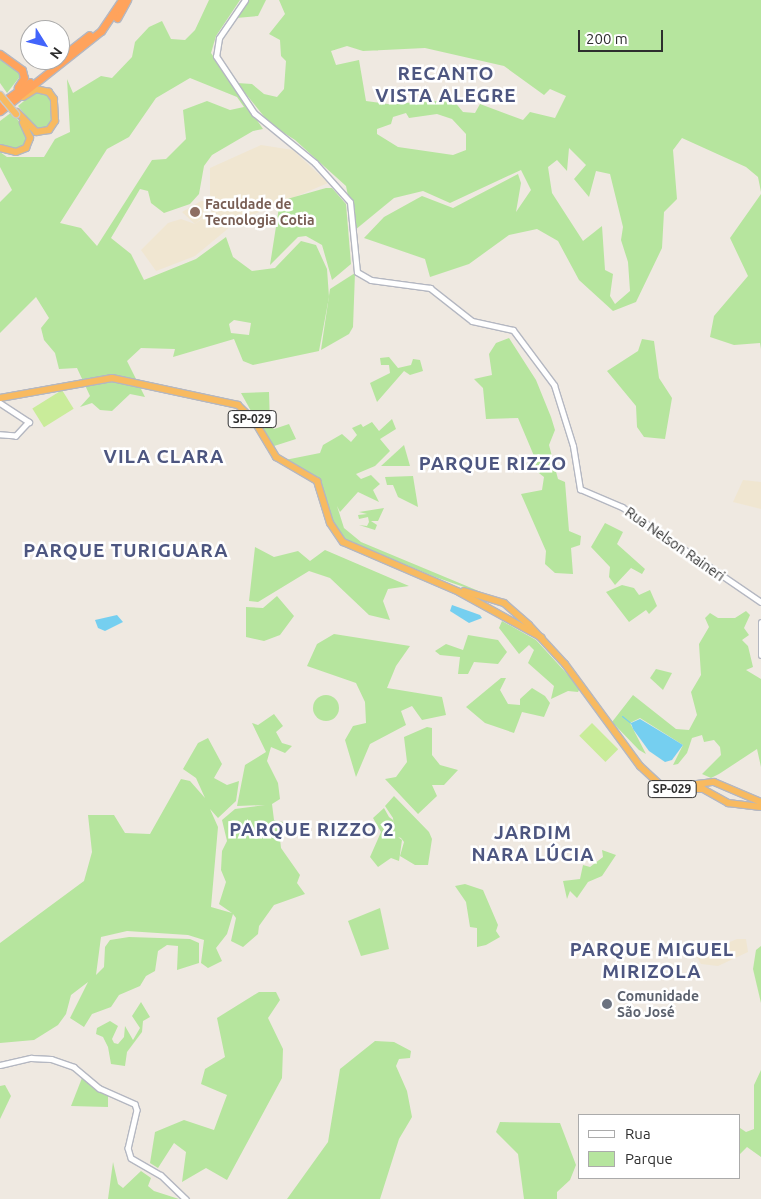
<!DOCTYPE html>
<html>
<head>
<meta charset="utf-8">
<style>
  body { margin:0 }
  #map { position:relative; width:761px; height:1199px; overflow:hidden; background:#efe9e1; font-family:Ubuntu,sans-serif }
  div>[style] { position:absolute }
  .education>* { inset:0; background:#f0e6d1 }
  .green>* { inset:0; background:#b6e59e }
  .round { border-radius:50% }
  .pitch>* { inset:0; background:#c9ec9a; transform-origin:0 0 }
  .water>* { inset:0; background:#75cff0 }
  .stream>* { height:1px; margin:-0.5px; padding:0 0.5px; transform-origin:0.5px; border-radius:0.5px; background:#75cff0 }
  .roads { filter:drop-shadow(1px 0 #b4b7c1) drop-shadow(-1px 0 #b4b7c1) drop-shadow(0 1px #b4b7c1) drop-shadow(0 -1px #b4b7c1) }
  .tertiary>* { height:4.5px; margin:-2.25px; padding:0 2.25px; transform-origin:2.25px; border-radius:2.25px; background:#fff }
  .secondary>* { height:5px; margin:-2.5px; padding:0 2.5px; transform-origin:2.5px; border-radius:2.5px; background:#fff }
  .trunk>* { height:6px; margin:-3px; padding:0 3px; transform-origin:3px; border-radius:3px; background:#f8ba60 }
  .motorway>* { height:7px; margin:-3.5px; padding:0 3.5px; transform-origin:3.5px; border-radius:3.5px; background:#ffa35c }
  .bridges { filter:drop-shadow(1px 0 #c9c9c9) drop-shadow(-1px 0 #c9c9c9) drop-shadow(0 1px #c9c9c9) drop-shadow(0 -1px #c9c9c9) }
  .trunk-bridge>* { height:6px; margin:-3px; padding:0 3px; transform-origin:3px; border-radius:3px; background:#f8ba60 }
  .dots>* { width:14px; height:14px; translate:-50% -50%; box-sizing:border-box; border:2px solid #fff; border-radius:50% }
  span { translate:-50% -50%; white-space:nowrap; text-align:center; line-height:1.15; -webkit-text-stroke:5px #fff; paint-order:stroke }
  .shield-label span { padding:1px 4px; background:#fff; border:1px solid; border-radius:4px; -webkit-text-stroke-width:0 }
  .shield-label { font-size:12px; color:#2e2e2e; font-weight:700 }
  .education-label { font-size:14px; color:#785e54; font-weight:700 }
  .left { translate:0 -50%; text-align:left }
  .street-label { font-size:14px; color:#2e2e2e }
  .worship-label { font-size:14px; color:#5b616d; font-weight:700 }
  .district-label { font-size:19px; color:#4d5680; font-weight:700; letter-spacing:1px }
  .legend { position:absolute; left:578px; top:1114px; width:162px; height:65px; box-sizing:border-box; background:#fff; border:1px solid #ababab; margin:0; padding:6px 9px; list-style:none; font-size:15px; color:#2e2e2e }
  .legend li { display:flex; align-items:center; gap:10px; height:25px }
  .legend b { width:25px; border:1px solid #ababab }
  .north { position:absolute; left:20px; top:20px; width:50px; height:50px; box-sizing:border-box; background:#fff; border:1px solid #ababab; border-radius:50%; rotate:126deg; font-size:14px; font-weight:700; line-height:20px; text-align:center; color:#2e2e2e }
  .north::after { content:''; display:block; margin:auto; width:18px; height:22px; background:#4264fb; clip-path:polygon(50% 0,100% 100%,50% 72%,0 100%) }
  .scale { position:absolute; left:578px; top:30px; width:85px; height:22px; box-sizing:border-box; border:2px solid #2e2e2e; border-top:0; padding-left:6px; font-size:15px; line-height:18px; white-space:nowrap; color:#2e2e2e; -webkit-text-stroke:4px #fff; paint-order:stroke }
</style>
</head>
<body>
<div id="map">
  <div class="education">
    <div style="clip-path:polygon(261px 145px,293px 150px,328px 183px,236px 222px,195px 256px,156px 271px,141px 250px,168px 223px,181px 219px,195px 224px,182px 212px,201px 201px,209px 201px,214px 207px,195px 224px,218px 207px,210px 195px,210px 168px)"></div>
    <div style="clip-path:polygon(743px 480px,761px 482px,761px 509px,733px 502px)"></div>
    <div style="clip-path:polygon(737px 939px,746px 939px,748px 952px,718px 966px,701px 964px,696px 956px)"></div>
  </div>
  <div class="green">
    <div style="clip-path:polygon(evenodd,209px 0,240px 0,216px 36px,211px 53px,263px 129px,253px 131px,212px 155px,204px 166px,199px 194px,190px 204px,164px 213px,151px 203px,148px 191px,140px 189px,111px 238px,131px 254px,144px 280px,196px 259px,226px 237px,233px 257px,252px 271px,275px 268px,301px 241px,316px 245px,327px 269px,329px 297px,319px 351px,253px 365px,243px 361px,234px 339px,173px 357px,175px 349px,141px 348px,127px 361px,145px 397px,130px 394px,112px 411px,100px 410px,92px 403px,80px 407px,90px 396px,77px 368px,59px 369px,55px 353px,44px 340px,41px 328px,49px 318px,36px 297px,0 333px,0 202px,12px 190px,0 167px,0 152px,7px 157px,44px 157px,55px 139px,70px 132px,67px 79px,73px 93px,101px 76px,112px 78px,132px 57px,135px 42px,149px 27px,162px 21px,171px 39px,185px 40px,195px 30px,209px 0,190px 78px,237px 97px,244px 107px,230px 110px,207px 101px,183px 110px,186px 139px,166px 159px,152px 160px,97px 246px,81px 228px,60px 223px,107px 149px,129px 137px,156px 98px,190px 78px,209px 0,234px 320px,251px 323px,249px 335px,231px 333px,229px 324px,234px 320px)"></div>
    <div style="clip-path:polygon(248px 0,266px 0,258px 16px,236px 18px)"></div>
    <div style="clip-path:polygon(evenodd,279px 0,761px 0,761px 192px,758px 177px,746px 167px,682px 138px,673px 150px,677px 199px,664px 212px,662px 248px,636px 302px,613px 311px,579px 280px,558px 241px,537px 229px,509px 235px,469px 264px,430px 277px,425px 259px,364px 238px,384px 217px,422px 196px,453px 208px,518px 174px,521px 183px,516px 212px,531px 190px,521px 170px,450px 203px,423px 191px,394px 198px,355px 230px,346px 186px,295px 140px,270px 124px,237px 83px,252px 84px,264px 94px,277px 97px,284px 89px,286px 61px,281px 56px,280px 40px,269px 34px,285px 14px,279px 0,347px 46px,363px 51px,425px 48px,504px 66px,544px 95px,550px 89px,566px 96px,555px 118px,530px 112px,523px 120px,480px 104px,475px 113px,463px 112px,453px 100px,388px 104px,366px 101px,359px 60px,336px 65px,331px 51px,347px 46px,279px 0,406px 113px,409px 118px,437px 114px,452px 119px,466px 134px,466px 150px,453px 155px,398px 147px,377px 134px,377px 129px,391px 124px,393px 117px,406px 113px,279px 0,569px 148px,586px 165px,574px 179px,589px 197px,596px 171px,610px 174px,623px 227px,621px 240px,628px 262px,630px 291px,615px 304px,610px 296px,613px 274px,605px 270px,602px 226px,583px 241px,552px 193px,548px 167px,557px 160px,567px 171px,569px 148px)"></div>
    <div style="clip-path:polygon(0 56px,22px 74px,7px 93px,0 83px)"></div>
    <div style="clip-path:polygon(36px 91px,45px 92px,52px 99px,54px 119px,50px 128px,36px 128px,18px 106px)"></div>
    <div style="clip-path:polygon(12px 112px,29px 135px,27px 146px,15px 150px,0 145px,0 121px)"></div>
    <div style="clip-path:polygon(326px 188px,332px 188px,346px 204px,351px 264px,332px 280px,322px 245px,306px 236px,298px 237px,270px 265px,280px 201px)"></div>
    <div style="clip-path:polygon(761px 194px,761px 349px,760px 343px,734px 345px,710px 337px,714px 316px,748px 276px,730px 238px)"></div>
    <div style="clip-path:polygon(355px 273px,353px 327px,349px 334px,321px 350px,330px 289px)"></div>
    <div style="clip-path:polygon(509px 338px,536px 380px,551px 417px,555px 430px,549px 445px,558px 479px,565px 482px,569px 531px,581px 536px,580px 545px,571px 548px,573px 574px,555px 573px,545px 564px,546px 551px,521px 494px,542px 490px,544px 477px,535px 470px,519px 471px,517px 464px,537px 463px,518px 418px,486px 419px,483px 388px,474px 379px,492px 375px,489px 354px,496px 343px)"></div>
    <div style="clip-path:polygon(642px 339px,654px 341px,659px 378px,672px 398px,665px 439px,644px 437px,637px 427px,636px 406px,607px 371px,638px 351px)"></div>
    <div style="clip-path:polygon(389px 357px,398px 368px,411px 365px,413px 359px,420px 360px,423px 371px,410px 375px,404px 371px,377px 402px,370px 383px,390px 373px,389px 365px,381px 365px,380px 358px)"></div>
    <div style="clip-path:polygon(269px 392px,270px 424px,274px 429px,289px 424px,296px 439px,271px 447px,241px 393px)"></div>
    <div style="clip-path:polygon(392px 419px,396px 429px,380px 439px,390px 451px,375px 466px,356px 474px,361px 479px,371px 475px,380px 484px,373px 490px,379px 502px,358px 492px,340px 512px,337px 506px,344px 528px,361px 542px,493px 597px,435px 577px,343px 538px,335px 528px,319px 478px,285px 460px,320px 453px,323px 445px,342px 434px,351px 442px,357px 435px,352px 428px,361px 424px,363px 427px,372px 422px,379px 431px)"></div>
    <div style="clip-path:polygon(404px 445px,410px 466px,381px 466px)"></div>
    <div style="clip-path:polygon(413px 476px,418px 507px,398px 497px,393px 485px,387px 485px,385px 477px)"></div>
    <div style="clip-path:polygon(384px 508px,378px 521px,371px 521px,377px 525px,375px 530px,359px 525px,367px 526px,369px 522px,368px 517px,359px 519px,358px 515px,367px 514px,359px 512px)"></div>
    <div style="clip-path:polygon(605px 523px,623px 532px,617px 544px,645px 569px,642px 574px,631px 568px,615px 585px,609px 577px,610px 567px,591px 547px)"></div>
    <div style="clip-path:polygon(255px 547px,274px 557px,298px 551px,310px 561px,325px 550px,409px 586px,388px 589px,383px 601px,390px 620px,369px 615px,330px 578px,309px 571px,258px 602px,249px 601px)"></div>
    <div style="clip-path:polygon(622px 585px,634px 588px,639px 595px,650px 590px,657px 606px,649px 614px,646px 610px,629px 622px,606px 592px)"></div>
    <div style="clip-path:polygon(277px 596px,294px 616px,280px 635px,264px 641px,246px 637px,246px 607px,263px 608px)"></div>
    <div style="clip-path:polygon(746px 611px,750px 615px,744px 628px,749px 635px,742px 640px,748px 646px,753px 667px,746px 670px,761px 679px,761px 767px,757px 749px,719px 774px,711px 778px,702px 774px,721px 755px,720px 747px,714px 740px,704px 742px,702px 735px,692px 738px,687px 753px,678px 764px,673px 765px,683px 745px,640px 718px,630px 723px,646px 754px,639px 750px,612px 722px,633px 695px,676px 729px,689px 730px,697px 715px,691px 692px,701px 675px,699px 644px,709px 627px,705px 618px,710px 613px,718px 618px,735px 618px)"></div>
    <div style="clip-path:polygon(502px 621px,536px 640px,580px 688px,578px 692px,568px 691px,551px 699px,554px 686px,528px 663px,534px 650px,529px 645px,519px 654px,499px 628px)"></div>
    <div style="clip-path:polygon(334px 634px,410px 646px,396px 666px,387px 688px,442px 697px,446px 715px,422px 720px,412px 706px,401px 711px,406px 725px,370px 744px,356px 777px,345px 740px,353px 726px,366px 723px,365px 702px,356px 683px,307px 666px,317px 644px)"></div>
    <div style="clip-path:polygon(468px 635px,498px 640px,507px 652px,498px 664px,474px 662px,468px 674px,458px 674px,460px 657px,440px 655px,435px 651px,446px 644px,463px 650px)"></div>
    <div style="clip-path:polygon(656px 669px,672px 673px,663px 690px,650px 678px)"></div>
    <div style="clip-path:polygon(501px 678px,506px 678px,500px 690px,508px 704px,520px 705px,520px 699px,532px 688px,545px 696px,550px 703px,544px 717px,522px 712px,514px 733px,485px 723px,466px 707px)"></div>
    <div class="round" style="left:313px;top:695px;width:26px;height:26px"></div>
    <div style="clip-path:polygon(274px 714px,283px 726px,276px 732px,282px 743px,292px 746px,285px 753px,271px 747px,267px 761px,278px 783px,280px 799px,272px 804px,274px 820px,283px 822px,279px 830px,281px 848px,300px 875px,297px 883px,305px 894px,274px 905px,259px 926px,258px 934px,243px 947px,231px 941px,236px 918px,233px 914px,227px 934px,216px 948px,222px 961px,208px 968px,201px 963px,204px 940px,188px 935px,127px 931px,101px 937px,96px 975px,104px 967px,105px 947px,110px 940px,129px 937px,190px 939px,199px 943px,199px 963px,177px 970px,178px 946px,167px 945px,158px 951px,155px 971px,146px 976px,140px 986px,119px 995px,111px 1007px,92px 1014px,84px 1027px,70px 1018px,88px 982px,71px 995px,66px 1014px,58px 1025px,34px 1040px,0 1043px,0 943px,84px 881px,92px 852px,88px 815px,114px 815px,125px 833px,150px 834px,181px 779px,190px 781px,205px 798px,196px 778px,183px 769px,198px 743px,208px 738px,222px 764px,214px 778px,227px 785px,239px 781px,236px 801px,218px 818px,210px 809px,218px 827px,211px 907px,232px 913px,219px 904px,226px 882px,221px 870px,222px 851px,227px 841px,222px 820px,235px 809px,265px 805px,237px 806px,245px 765px,266px 752px,252px 723px,258px 725px)"></div>
    <div style="clip-path:polygon(427px 727px,432px 728px,432px 755px,440px 765px,458px 770px,444px 785px,432px 785px,437px 796px,418px 814px,385px 779px,396px 777px,407px 762px,404px 737px)"></div>
    <div style="clip-path:polygon(394px 796px,429px 832px,432px 839px,428px 865px,415px 865px,400px 856px,404px 842px,401px 838px,398px 837px,402px 840px,399px 861px,391px 858px,378px 867px,370px 857px,381px 832px,373px 818px,384px 808px,389px 817px,393px 820px,395px 835px,393px 818px,385px 806px)"></div>
    <div style="clip-path:polygon(602px 850px,616px 855px,602px 876px,588px 882px,577px 898px,570px 891px,567px 899px,563px 881px,580px 879px,583px 865px,590px 867px,603px 857px)"></div>
    <div style="clip-path:polygon(465px 884px,483px 890px,498px 925px,496px 931px,500px 937px,486px 945px,477px 947px,477px 928px,470px 927px,466px 902px,455px 886px)"></div>
    <div style="clip-path:polygon(380px 908px,389px 949px,361px 956px,348px 921px)"></div>
    <div style="clip-path:polygon(761px 946px,761px 1003px,753px 969px,756px 950px)"></div>
    <div style="clip-path:polygon(259px 992px,276px 992px,280px 1000px,268px 1018px,283px 1049px,282px 1078px,227px 1180px,206px 1168px,182px 1182px,186px 1152px,174px 1143px,158px 1168px,150px 1163px,155px 1132px,184px 1120px,214px 1130px,227px 1095px,201px 1084px,205px 1069px,225px 1057px,217px 1018px)"></div>
    <div style="clip-path:polygon(141px 1002px,150px 1017px,143px 1021px,142px 1032px,127px 1052px,125px 1066px,111px 1064px,108px 1047px,103px 1037px,96px 1034px,97px 1028px,110px 1021px,118px 1026px,112px 1039px,114px 1043px,118px 1044px,124px 1037px,125px 1026px,133px 1040px,140px 1028px,132px 1016px)"></div>
    <div style="clip-path:polygon(375px 1041px,394px 1042px,411px 1051px,410px 1058px,399px 1059px,396px 1066px,407px 1091px,412px 1117px,399px 1139px,380px 1199px,287px 1199px,328px 1142px,340px 1069px)"></div>
    <div style="clip-path:polygon(761px 1070px,761px 1157px,747px 1147px,740px 1154px,740px 1128px,746px 1132px,754px 1129px,754px 1085px)"></div>
    <div style="clip-path:polygon(82px 1078px,108px 1096px,108px 1107px,71px 1106px)"></div>
    <div style="clip-path:polygon(5px 1085px,11px 1096px,0 1119px,0 1086px)"></div>
    <div style="clip-path:polygon(500px 1122px,560px 1123px,576px 1165px,570px 1180px,557px 1192px,557px 1199px,524px 1199px,518px 1154px,496px 1132px)"></div>
    <div style="clip-path:polygon(113px 1162px,118px 1184px,123px 1188px,141px 1171px,151px 1178px,148px 1186px,154px 1191px,179px 1199px,108px 1199px)"></div>
  </div>
  <div class="pitch">
    <div style="left:62px;top:390px;width:22px;height:35px;rotate:58deg"></div>
    <div style="left:592px;top:723px;width:37px;height:18px;rotate:45deg"></div>
  </div>
  <div class="water">
    <div style="clip-path:polygon(452px 605px,480px 615px,482px 618px,469px 623px,450px 611px)"></div>
    <div style="clip-path:polygon(117px 615px,123px 622px,105px 631px,98px 628px,95px 620px)"></div>
    <div style="clip-path:polygon(640px 719px,683px 745px,672px 760px,665px 762px,649px 751px,633px 729px,631px 723px)"></div>
  </div>
  <div class="stream">
    <div style="left:622px;top:716px;width:13px;rotate:39deg"></div>
  </div>
  <div class="roads">
    <div class="tertiary">
      <div style="left:0;top:403px;width:35px;rotate:33deg"></div>
      <div style="left:29px;top:422px;width:19px;rotate:133deg"></div>
      <div style="left:16px;top:436px;width:16px;rotate:-176deg"></div>
      <div style="left:0;top:1065px;width:32px;rotate:-13deg"></div>
      <div style="left:31px;top:1058px;width:20px;rotate:3deg"></div>
      <div style="left:51px;top:1059px;width:24px;rotate:19deg"></div>
      <div style="left:74px;top:1067px;width:33px;rotate:40deg"></div>
      <div style="left:99px;top:1088px;width:39px;rotate:24deg"></div>
      <div style="left:135px;top:1104px;width:6px;rotate:72deg"></div>
      <div style="left:137px;top:1110px;width:39px;rotate:103deg"></div>
      <div style="left:128px;top:1148px;width:10px;rotate:73deg"></div>
      <div style="left:131px;top:1158px;width:34px;rotate:30deg"></div>
      <div style="left:161px;top:1175px;width:35px;rotate:44deg"></div>
    </div>
    <div class="secondary">
      <div style="left:245px;top:0;width:46px;rotate:124.4deg"></div>
      <div style="left:219px;top:38px;width:18px;rotate:99deg"></div>
      <div style="left:216px;top:56px;width:69px;rotate:56.3deg"></div>
      <div style="left:254px;top:113px;width:79px;rotate:39.3deg"></div>
      <div style="left:315px;top:163px;width:52px;rotate:48.1deg"></div>
      <div style="left:350px;top:202px;width:70px;rotate:84.3deg"></div>
      <div style="left:357px;top:272px;width:16px;rotate:30deg"></div>
      <div style="left:371px;top:280px;width:60px;rotate:7.7deg"></div>
      <div style="left:430px;top:288px;width:53px;rotate:38.2deg"></div>
      <div style="left:472px;top:321px;width:42px;rotate:12.4deg"></div>
      <div style="left:513px;top:330px;width:69px;rotate:53.3deg"></div>
      <div style="left:554px;top:385px;width:64px;rotate:72.7deg"></div>
      <div style="left:573px;top:446px;width:44px;rotate:80.8deg"></div>
      <div style="left:580px;top:489px;width:46px;rotate:23.2deg"></div>
      <div style="left:622px;top:507px;width:168px;rotate:34.4deg"></div>
      <div style="left:761px;top:622px;width:33px;rotate:90deg"></div>
    </div>
    <div class="trunk">
      <div style="left:17px;top:112px;width:28px;rotate:46deg"></div>
      <div style="left:36px;top:132px;width:13px;rotate:-9deg"></div>
      <div style="left:49px;top:130px;width:11px;rotate:-56deg"></div>
      <div style="left:55px;top:121px;width:22px;rotate:-93deg"></div>
      <div style="left:54px;top:99px;width:9px;rotate:-126deg"></div>
      <div style="left:49px;top:92px;width:13px;rotate:-167deg"></div>
      <div style="left:36px;top:89px;width:15px;rotate:148deg"></div>
      <div style="left:0;top:148px;width:16px;rotate:14deg"></div>
      <div style="left:16px;top:152px;width:11px;rotate:-22deg"></div>
      <div style="left:26px;top:148px;width:11px;rotate:-68deg"></div>
      <div style="left:30px;top:138px;width:17px;rotate:-115deg"></div>
      <div style="left:0;top:398px;width:114px;rotate:-10.1deg"></div>
      <div style="left:112px;top:378px;width:129px;rotate:12.1deg"></div>
      <div style="left:238px;top:405px;width:24px;rotate:45deg"></div>
      <div style="left:255px;top:422px;width:41px;rotate:59deg"></div>
      <div style="left:276px;top:457px;width:48px;rotate:30.3deg"></div>
      <div style="left:317px;top:481px;width:44px;rotate:72.8deg"></div>
      <div style="left:330px;top:523px;width:23px;rotate:56deg"></div>
      <div style="left:343px;top:542px;width:126px;rotate:23.3deg"></div>
      <div style="left:459px;top:592px;width:94px;rotate:28.8deg"></div>
      <div style="left:464px;top:591px;width:42px;rotate:16.7deg"></div>
      <div style="left:504px;top:603px;width:33px;rotate:41deg"></div>
      <div style="left:529px;top:625px;width:53px;rotate:47.3deg"></div>
      <div style="left:565px;top:664px;width:127px;rotate:53.7deg"></div>
      <div style="left:640px;top:766px;width:25px;rotate:43deg"></div>
      <div style="left:658px;top:783px;width:13px;rotate:29deg"></div>
      <div style="left:669px;top:789px;width:34px"></div>
      <div style="left:703px;top:789px;width:29px;rotate:29deg"></div>
      <div style="left:728px;top:803px;width:33px;rotate:7deg"></div>
      <div style="left:680px;top:786px;width:34px;rotate:-7deg"></div>
      <div style="left:714px;top:782px;width:51px;rotate:23.1deg"></div>
    </div>
    <div class="motorway">
      <div style="left:117px;top:18px;width:21px;rotate:-61deg"></div>
      <div style="left:0;top:54px;width:27px;rotate:36deg"></div>
      <div style="left:22px;top:70px;width:8px;rotate:76deg"></div>
      <div style="left:24px;top:78px;width:11px;rotate:124deg"></div>
      <div style="left:60px;top:58px;width:37px;rotate:-38deg"></div>
      <div style="left:0;top:104px;width:37px;rotate:-36deg"></div>
      <div style="left:0;top:111px;width:129px;rotate:-38.4deg"></div>
      <div style="left:101px;top:31px;width:37px;rotate:-56deg"></div>
    </div>
  </div>
  <div class="bridges">
    <div class="trunk-bridge">
      <div style="left:0;top:95px;width:25px;rotate:50deg"></div>
    </div>
  </div>
  <div class="dots">
    <div style="left:195px;top:212px;background:#8d6e63"></div>
    <div style="left:607px;top:1004px;background:#6b7280"></div>
  </div>
  <div class="shield-label">
    <span style="left:252px;top:419px">SP-029</span>
    <span style="left:672px;top:789px">SP-029</span>
  </div>
  <div class="education-label">
    <span class="left" style="left:205px;top:212px">Faculdade de<br>Tecnologia Cotia</span>
  </div>
  <div class="street-label">
    <span style="left:675px;top:544px;rotate:35deg">Rua Nelson Raineri</span>
  </div>
  <div class="worship-label">
    <span class="left" style="left:617px;top:1004px">Comunidade<br>São José</span>
  </div>
  <div class="district-label">
    <span style="left:446px;top:85px">RECANTO<br>VISTA ALEGRE</span>
    <span style="left:164px;top:457px">VILA CLARA</span>
    <span style="left:493px;top:464px">PARQUE RIZZO</span>
    <span style="left:126px;top:551px">PARQUE TURIGUARA</span>
    <span style="left:312px;top:830px">PARQUE RIZZO 2</span>
    <span style="left:533px;top:844px">JARDIM<br>NARA LÚCIA</span>
    <span style="left:652px;top:961px">PARQUE MIGUEL<br>MIRIZOLA</span>
  </div>
  <ul class="legend">
  <li><b style="height:6px;background:#fff"></b>Rua</li>
  <li><b style="height:14px;background:#b6e59e"></b>Parque</li>
  </ul>
  <div class="north">N</div>
  <div class="scale">200 m</div>
</div>
</body>
</html>
